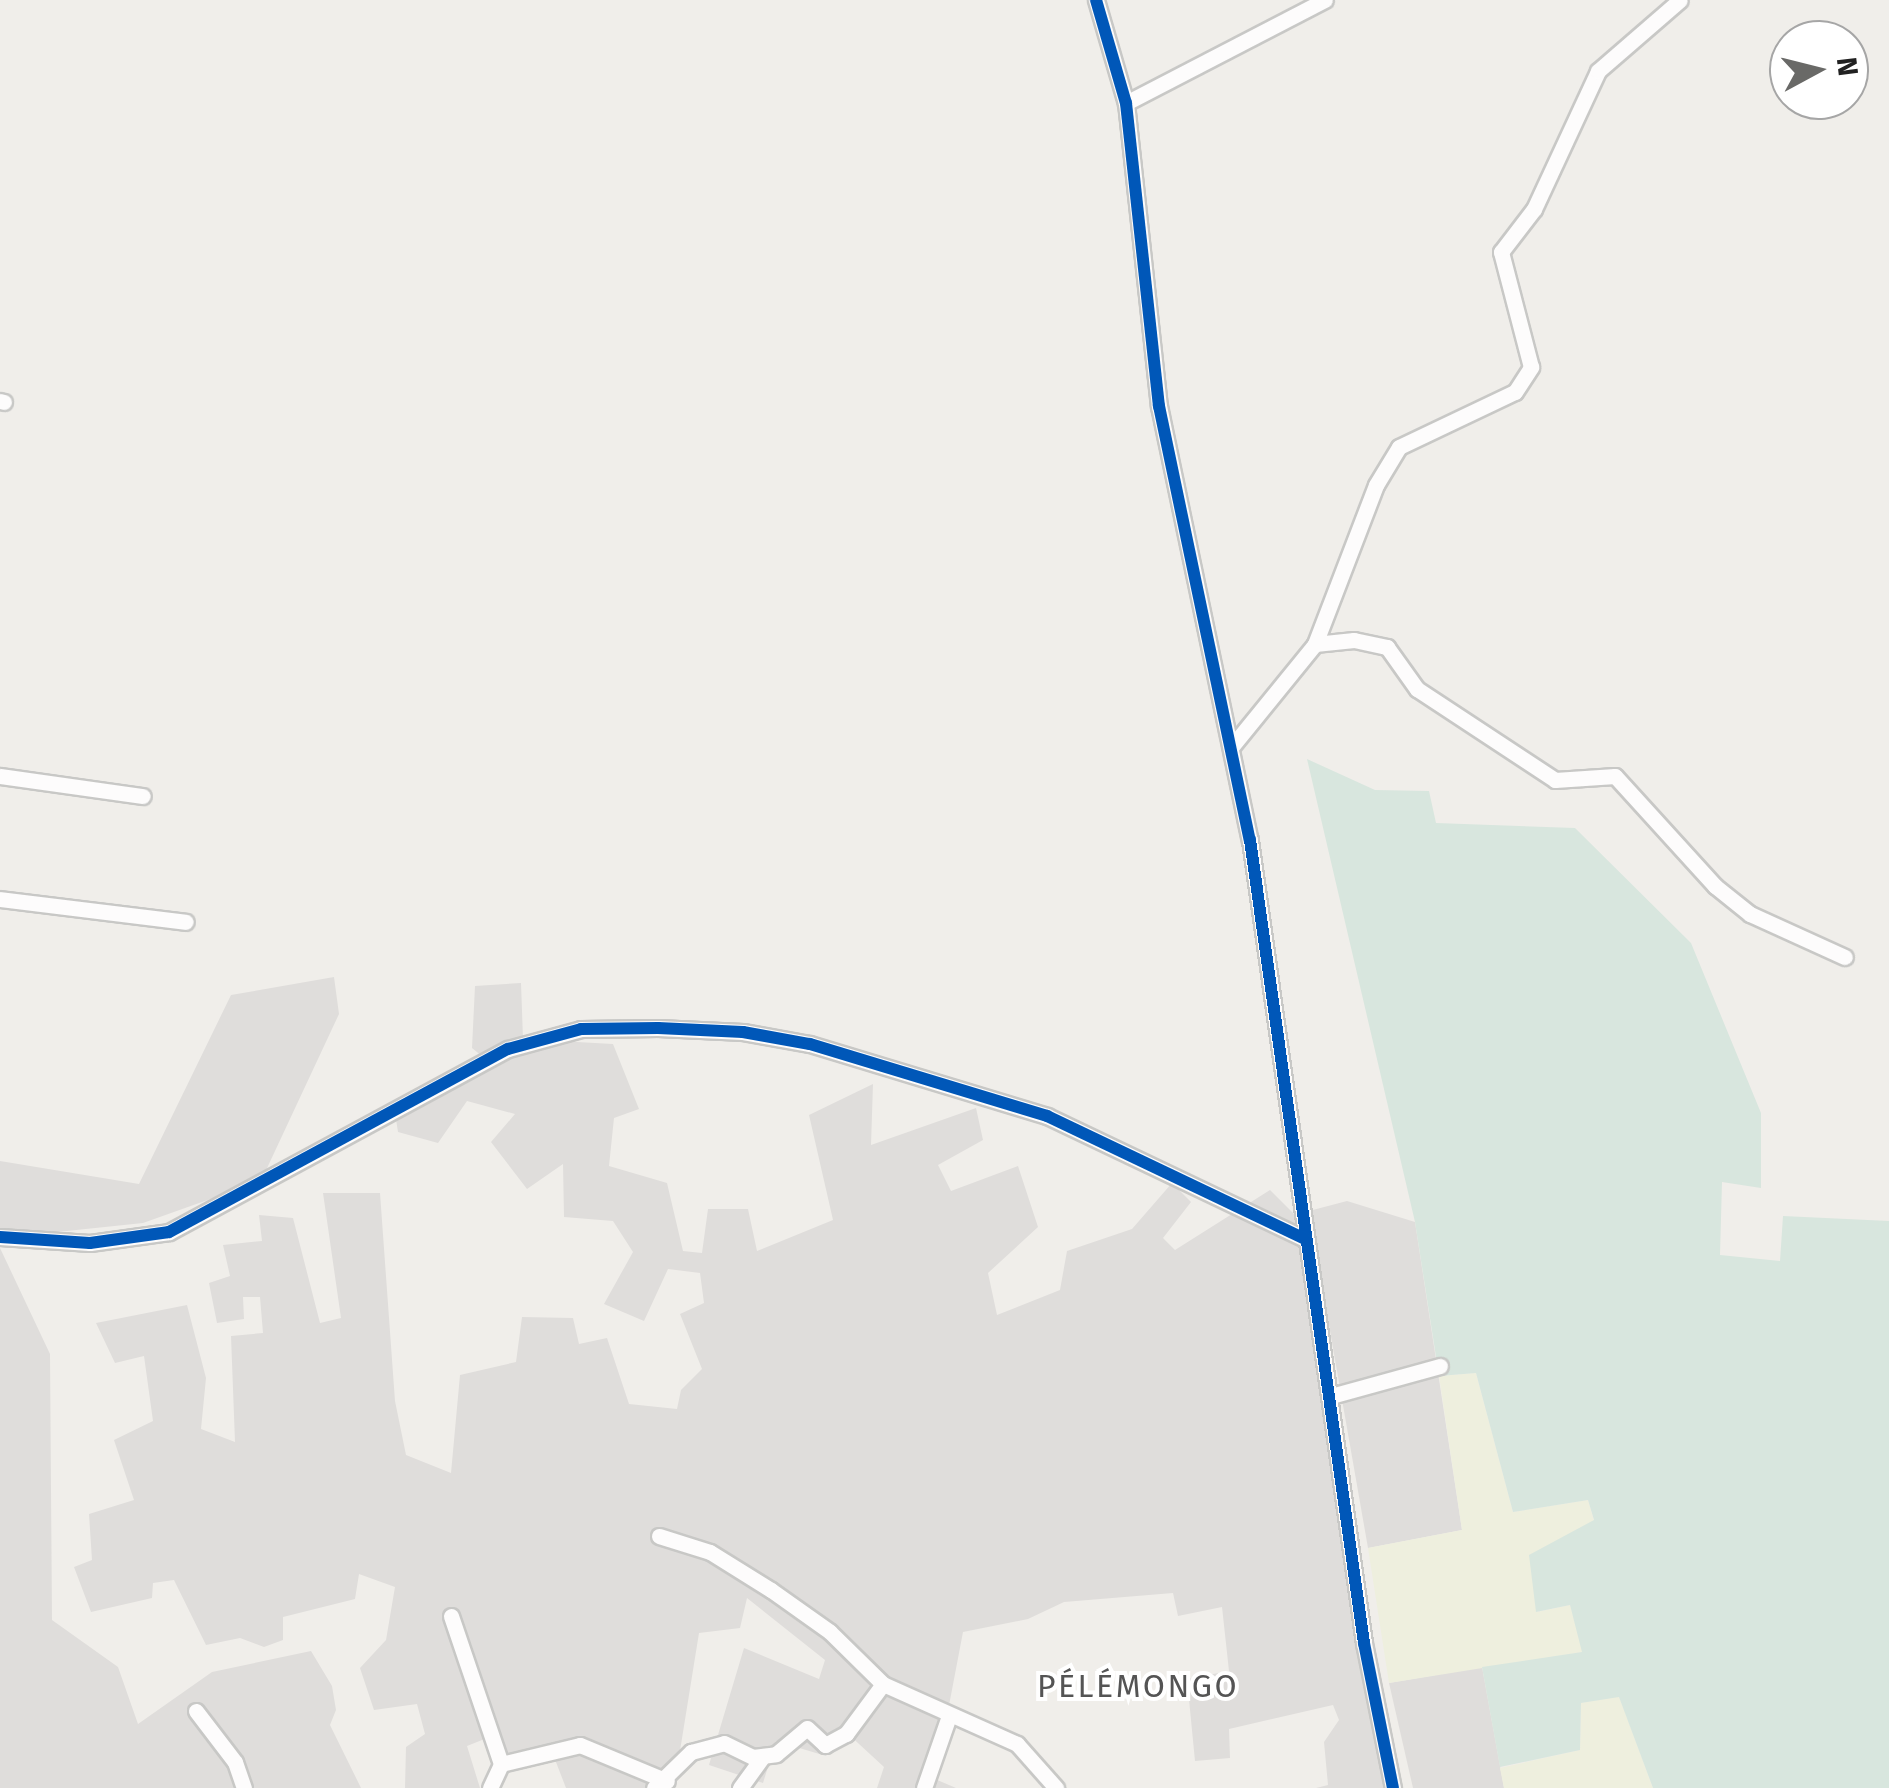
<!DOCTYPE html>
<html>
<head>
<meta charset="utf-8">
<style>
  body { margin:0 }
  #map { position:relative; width:1889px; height:1788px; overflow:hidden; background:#f0eeea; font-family:"Fira Sans",sans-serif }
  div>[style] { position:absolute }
  .residential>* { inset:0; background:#dfdddb }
  .farmland>* { inset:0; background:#eeefde }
  .wetland>* { inset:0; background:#d8e6de }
  .roads { filter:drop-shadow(2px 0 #c8c8c6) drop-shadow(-2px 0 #c8c8c6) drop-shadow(0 2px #c8c8c6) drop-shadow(0 -2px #c8c8c6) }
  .minor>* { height:15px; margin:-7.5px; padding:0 7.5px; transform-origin:7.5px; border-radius:7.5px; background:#fdfcfc }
  .cycleway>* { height:12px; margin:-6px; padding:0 6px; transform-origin:6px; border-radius:6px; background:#0057b8 }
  span { translate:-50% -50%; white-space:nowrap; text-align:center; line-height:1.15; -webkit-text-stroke:8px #fff; paint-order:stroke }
  .quarter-label { font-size:32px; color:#545454; letter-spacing:2.5px }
  .north { position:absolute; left:1769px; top:20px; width:100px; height:100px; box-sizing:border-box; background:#fff; border:2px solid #a6a6a6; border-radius:50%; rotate:83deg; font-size:28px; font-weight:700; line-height:40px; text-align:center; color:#212121 }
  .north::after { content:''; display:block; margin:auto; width:35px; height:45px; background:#696967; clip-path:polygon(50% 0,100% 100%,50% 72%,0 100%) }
</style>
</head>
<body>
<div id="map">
  <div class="residential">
    <div style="clip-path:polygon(334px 977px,339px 1014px,261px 1181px,143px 1223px,0 1238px,0 1161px,139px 1184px,231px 995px)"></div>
    <div style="clip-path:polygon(521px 983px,523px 1039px,613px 1044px,639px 1109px,614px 1118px,609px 1166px,667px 1183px,683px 1251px,702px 1253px,708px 1209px,748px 1209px,757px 1251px,833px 1220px,809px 1115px,873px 1084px,871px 1145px,976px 1108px,983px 1140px,938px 1165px,951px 1191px,1018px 1166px,1038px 1227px,988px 1273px,997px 1315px,1060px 1290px,1067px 1251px,1132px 1229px,1172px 1183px,1191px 1202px,1163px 1238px,1175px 1250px,1270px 1190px,1294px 1214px,1390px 1788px,1316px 1788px,1328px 1785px,1324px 1742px,1339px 1720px,1333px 1705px,1229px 1729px,1230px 1758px,1195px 1761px,1187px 1679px,1229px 1671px,1222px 1607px,1178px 1616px,1173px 1593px,1064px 1602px,1028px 1619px,963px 1632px,935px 1779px,956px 1788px,877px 1788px,884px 1767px,846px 1732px,826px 1756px,776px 1741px,763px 1783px,709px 1765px,744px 1648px,819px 1679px,825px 1660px,747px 1598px,740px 1628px,699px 1633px,674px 1788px,566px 1788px,549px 1744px,497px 1764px,487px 1738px,467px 1746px,480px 1788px,405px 1788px,406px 1747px,425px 1734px,417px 1704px,374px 1710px,360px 1668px,386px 1640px,395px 1587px,359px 1574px,355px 1599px,283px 1617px,283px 1640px,264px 1647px,240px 1638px,206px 1645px,174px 1580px,153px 1583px,152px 1598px,91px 1612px,74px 1567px,92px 1560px,89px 1514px,134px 1500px,114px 1440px,153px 1421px,144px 1356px,115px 1363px,96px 1323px,187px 1305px,206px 1378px,201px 1429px,235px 1442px,231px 1336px,263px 1333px,260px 1297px,243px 1297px,244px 1319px,217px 1323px,209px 1283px,230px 1276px,223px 1245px,262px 1241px,259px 1215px,293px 1218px,320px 1323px,341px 1318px,323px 1193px,380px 1193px,395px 1401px,406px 1455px,451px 1473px,460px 1375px,516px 1362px,522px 1317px,573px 1318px,579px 1344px,607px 1338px,629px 1404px,677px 1409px,681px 1390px,702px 1369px,680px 1314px,704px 1303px,700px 1273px,668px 1269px,644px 1321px,604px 1304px,633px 1252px,613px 1221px,564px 1217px,563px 1164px,527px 1189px,491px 1142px,515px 1114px,467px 1101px,438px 1143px,398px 1132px,395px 1113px,494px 1066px,472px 1048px,475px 986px)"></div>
    <div style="clip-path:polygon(1347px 1201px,1415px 1222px,1462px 1530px,1368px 1548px,1309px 1211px)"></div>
    <div style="clip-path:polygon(0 1248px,50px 1354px,52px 1620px,118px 1667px,138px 1724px,212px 1672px,311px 1651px,332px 1686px,336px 1710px,330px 1725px,361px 1788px,0 1788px)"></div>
    <div style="clip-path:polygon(1482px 1667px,1504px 1788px,1413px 1788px,1389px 1683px)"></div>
  </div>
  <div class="farmland">
    <div style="clip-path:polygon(1476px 1373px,1513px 1512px,1588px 1500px,1594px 1521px,1537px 1612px,1570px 1605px,1583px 1652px,1389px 1683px,1368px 1548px,1462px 1530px,1439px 1376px)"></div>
    <div style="clip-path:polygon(1619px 1696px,1653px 1788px,1504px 1788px,1500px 1768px,1580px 1750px,1581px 1703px)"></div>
  </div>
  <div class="wetland">
    <div style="clip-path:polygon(1307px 759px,1375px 790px,1429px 791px,1436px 823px,1575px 828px,1691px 943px,1761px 1113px,1761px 1188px,1722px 1182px,1720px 1255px,1780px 1261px,1783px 1216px,1889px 1221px,1889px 1788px,1653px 1788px,1619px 1697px,1581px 1703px,1580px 1750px,1500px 1767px,1482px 1667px,1582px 1652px,1570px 1605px,1536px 1612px,1529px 1555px,1594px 1520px,1588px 1500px,1513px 1512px,1476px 1373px,1439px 1376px,1415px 1222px)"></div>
  </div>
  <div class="roads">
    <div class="minor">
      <div style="left:1096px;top:0;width:107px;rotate:73.8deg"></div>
      <div style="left:1126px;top:103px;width:305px;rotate:83.8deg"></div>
      <div style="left:1159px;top:406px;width:443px;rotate:78.2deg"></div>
      <div style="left:1250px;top:840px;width:811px;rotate:81.92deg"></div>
      <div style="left:1364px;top:1643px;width:148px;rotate:78.7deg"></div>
      <div style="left:1126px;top:103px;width:224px;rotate:-27.4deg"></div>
      <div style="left:0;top:401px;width:4px;rotate:14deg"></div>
      <div style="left:1315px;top:644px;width:39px;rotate:-6deg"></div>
      <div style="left:1354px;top:640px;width:34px;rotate:12deg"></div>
      <div style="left:1387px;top:647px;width:52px;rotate:54.5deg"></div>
      <div style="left:1417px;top:689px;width:165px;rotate:33.4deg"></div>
      <div style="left:1555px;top:780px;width:60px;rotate:-3.8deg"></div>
      <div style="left:1615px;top:776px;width:149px;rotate:47.7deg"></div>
      <div style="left:1715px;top:886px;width:45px;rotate:38.7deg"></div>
      <div style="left:1750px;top:914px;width:104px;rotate:24.4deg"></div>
      <div style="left:1233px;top:745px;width:130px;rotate:-50.9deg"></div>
      <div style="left:1315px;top:644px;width:170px;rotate:-69deg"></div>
      <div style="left:1376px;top:485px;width:44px;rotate:-58.8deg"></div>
      <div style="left:1399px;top:447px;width:128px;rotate:-25.4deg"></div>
      <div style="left:1515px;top:392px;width:30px;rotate:-57deg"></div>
      <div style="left:1531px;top:367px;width:119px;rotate:-104.6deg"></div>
      <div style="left:1501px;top:252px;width:54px;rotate:-52.5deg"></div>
      <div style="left:1534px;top:209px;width:152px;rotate:-65.1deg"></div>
      <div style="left:1598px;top:71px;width:108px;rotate:-40.9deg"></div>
      <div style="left:0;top:776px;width:144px;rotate:8deg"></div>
      <div style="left:0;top:899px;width:187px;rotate:7deg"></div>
      <div style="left:0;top:1237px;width:90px;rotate:3.8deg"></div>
      <div style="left:90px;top:1243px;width:80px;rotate:-7.9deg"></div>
      <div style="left:169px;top:1232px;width:385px;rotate:-28.4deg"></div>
      <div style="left:508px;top:1049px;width:76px;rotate:-15.3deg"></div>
      <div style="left:581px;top:1029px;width:77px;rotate:-0.7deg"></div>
      <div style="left:658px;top:1028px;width:85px;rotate:2.7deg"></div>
      <div style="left:743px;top:1032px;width:68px;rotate:10.2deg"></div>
      <div style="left:810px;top:1044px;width:248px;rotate:16.9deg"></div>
      <div style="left:1047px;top:1116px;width:286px;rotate:25.5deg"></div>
      <div style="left:1331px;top:1396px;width:113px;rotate:-15.4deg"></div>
      <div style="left:659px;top:1536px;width:53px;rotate:17.4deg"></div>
      <div style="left:710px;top:1552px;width:72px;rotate:31.9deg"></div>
      <div style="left:771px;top:1590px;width:72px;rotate:35.4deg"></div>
      <div style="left:830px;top:1632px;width:74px;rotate:44.5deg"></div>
      <div style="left:883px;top:1684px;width:147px;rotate:24.1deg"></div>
      <div style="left:1017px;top:1744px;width:59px;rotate:48.4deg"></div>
      <div style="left:451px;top:1616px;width:156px;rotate:71.3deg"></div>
      <div style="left:501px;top:1764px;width:81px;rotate:-13.5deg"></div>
      <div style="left:580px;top:1745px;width:94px;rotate:22.5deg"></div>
      <div style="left:196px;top:1711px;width:64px;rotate:52.6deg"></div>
      <div style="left:235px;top:1762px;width:28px;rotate:71deg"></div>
      <div style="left:490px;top:1788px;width:26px;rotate:-65deg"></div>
      <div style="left:654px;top:1788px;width:52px;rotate:-44.2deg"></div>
      <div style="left:691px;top:1752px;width:34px;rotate:-15deg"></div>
      <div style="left:724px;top:1743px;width:32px;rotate:26deg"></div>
      <div style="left:753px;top:1757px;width:23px;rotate:-7deg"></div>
      <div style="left:776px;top:1754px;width:40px;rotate:-40deg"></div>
      <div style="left:807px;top:1728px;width:25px;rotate:43deg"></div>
      <div style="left:825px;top:1745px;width:24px;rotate:-28deg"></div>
      <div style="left:846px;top:1734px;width:62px;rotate:-53.5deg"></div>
      <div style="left:740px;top:1788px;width:39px;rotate:-54deg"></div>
      <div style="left:924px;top:1788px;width:76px;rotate:-70.9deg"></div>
    </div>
  </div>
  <div class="cycleway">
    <div style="left:1096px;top:0;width:107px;rotate:73.8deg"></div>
    <div style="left:1126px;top:103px;width:305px;rotate:83.8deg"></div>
    <div style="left:1159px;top:406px;width:443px;rotate:78.2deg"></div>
    <div style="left:1250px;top:840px;width:811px;rotate:81.92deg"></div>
    <div style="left:1364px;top:1643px;width:148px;rotate:78.7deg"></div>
    <div style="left:0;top:1237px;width:90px;rotate:3.8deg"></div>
    <div style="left:90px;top:1243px;width:80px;rotate:-7.9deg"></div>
    <div style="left:169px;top:1232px;width:385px;rotate:-28.4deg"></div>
    <div style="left:508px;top:1049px;width:76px;rotate:-15.3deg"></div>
    <div style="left:581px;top:1029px;width:77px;rotate:-0.7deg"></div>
    <div style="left:658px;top:1028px;width:85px;rotate:2.7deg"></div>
    <div style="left:743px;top:1032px;width:68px;rotate:10.2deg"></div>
    <div style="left:810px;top:1044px;width:248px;rotate:16.9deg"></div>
    <div style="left:1047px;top:1116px;width:286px;rotate:25.5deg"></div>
  </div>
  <div class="quarter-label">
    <span style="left:1138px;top:1686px">PÉLÉMONGO</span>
  </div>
  <div class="north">N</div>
</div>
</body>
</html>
